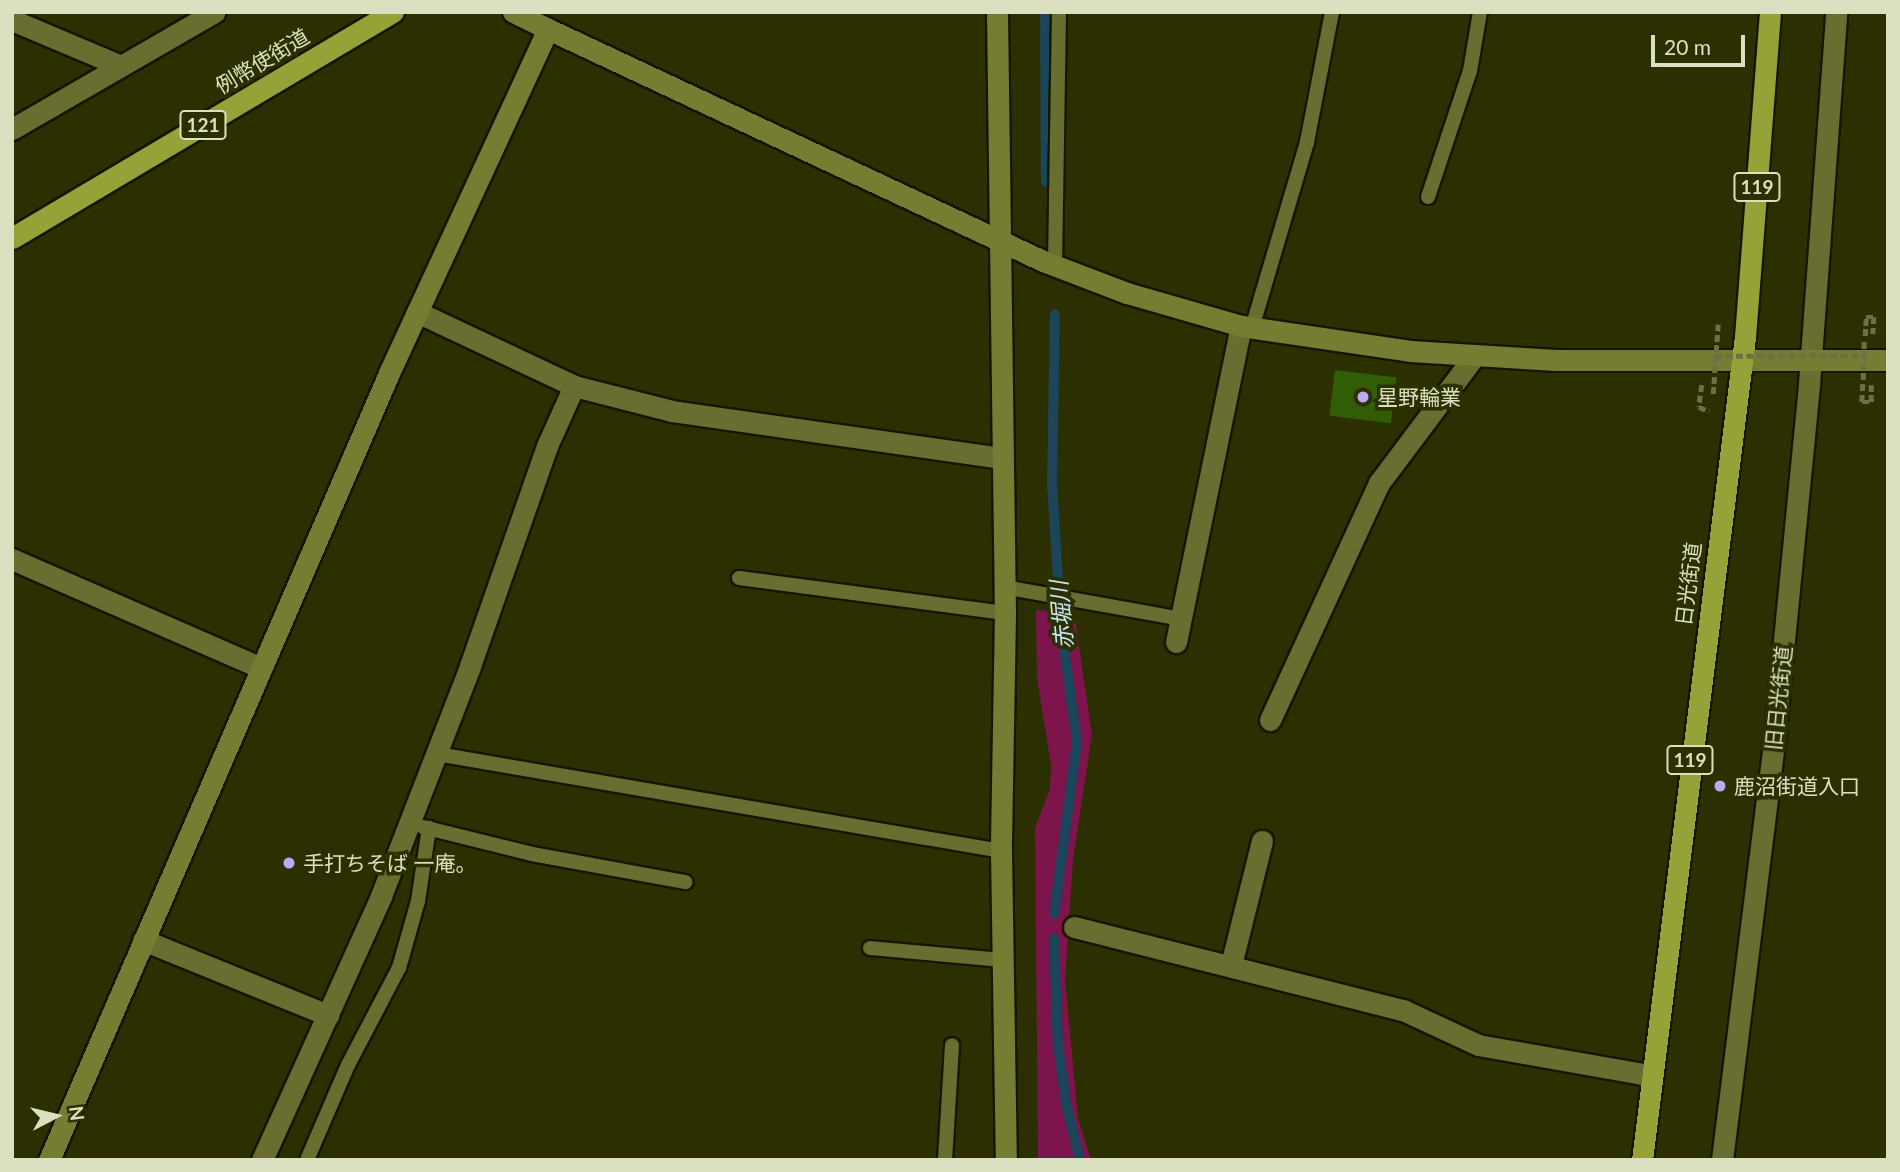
<!DOCTYPE html>
<html>
<head>
<meta charset="utf-8">
<style>
  body { margin:0 }
  #map { position:relative; width:1900px; height:1172px; overflow:hidden; background:#2c3000; font-family:Lato,"Noto Sans JP",sans-serif }
  div>[style] { position:absolute }
  .green>* { inset:0; background:#7e144c }
  .stream>* { height:10px; margin:-5px; padding:0 5px; transform-origin:5px; border-radius:5px; background:#1a455b }
  .building>* { inset:0; background:#305d05; transform-origin:0 0 }
  .path>* { height:4.5px; margin-top:-2.25px; transform-origin:0; background:repeating-linear-gradient(90deg,#6b7045 0 7px,transparent 0 10.5px) }
  .roads { filter:drop-shadow(2px 0 #141700) drop-shadow(-2px 0 #141700) drop-shadow(0 2px #141700) drop-shadow(0 -2px #141700) }
  .lane>* { height:14px; margin:-7px; padding:0 7px; transform-origin:7px; border-radius:7px; background:#676e2f }
  .street>* { height:21px; margin:-10.5px; padding:0 10.5px; transform-origin:10.5px; border-radius:10.5px; background:#676e2f }
  .secondary>* { height:21px; margin:-10.5px; padding:0 10.5px; transform-origin:10.5px; border-radius:10.5px; background:#757d32 }
  .highway>* { height:21px; margin:-10.5px; padding:0 10.5px; transform-origin:10.5px; border-radius:10.5px; background:#96a138 }
  .path-bridge>* { height:4.5px; margin-top:-2.25px; transform-origin:0; background:repeating-linear-gradient(90deg,#6b7045 0 7px,transparent 0 10.5px) }
  .dots>* { width:19px; height:19px; translate:-50% -50%; box-sizing:border-box; border:4px solid #2c3000; border-radius:50% }
  span { translate:-50% -50%; white-space:nowrap; text-align:center; line-height:1.15; -webkit-text-stroke:7px #2c3000; paint-order:stroke }
  .shield-label span { padding:2px 5px; background:#2c3000; border:2px solid; border-radius:5px; -webkit-text-stroke-width:0 }
  .shield-label { font-size:19px; color:#dbe0c0; font-weight:700 }
  .street-label { font-size:21px; color:#dbe0c0 }
  .poi-label { font-size:21px; color:#dbe0c0 }
  .left { translate:0 -50%; text-align:left }
  .water-label { font-size:23px; color:#c8e3f4; font-style:italic }
  .frame { position:absolute; inset:0; border:14px solid #dbe0c0; pointer-events:none }
  .north { position:absolute; left:21px; top:1081px; width:70px; height:70px; -webkit-text-stroke:5px #2c3000; paint-order:stroke; rotate:83deg; font-size:19px; font-weight:700; line-height:28px; text-align:center; color:#dbe0c0 }
  .north::after { content:''; display:block; margin:auto; width:24px; height:32px; background:#dbe0c0; clip-path:polygon(50% 0,100% 100%,50% 72%,0 100%) }
  .scale { position:absolute; left:1651px; top:35px; width:94px; height:32px; box-sizing:border-box; border:4px solid #dbe0c0; border-top:0; padding-left:9px; font-size:21px; line-height:24px; white-space:nowrap; color:#dbe0c0; -webkit-text-stroke:5px #2c3000; paint-order:stroke }
</style>
</head>
<body>
<div id="map">
  <div class="green">
    <div style="clip-path:polygon(1036px 610px,1074px 613px,1092px 735px,1073px 859px,1065px 980px,1078px 1119px,1091px 1160px,1038px 1160px,1035px 828px,1050px 789px,1051px 765px,1037px 678px)"></div>
  </div>
  <div class="stream">
    <div style="left:1045px;top:12px;width:170px;rotate:89.7deg"></div>
    <div style="left:1054px;top:914px;width:174px;rotate:-82.4deg"></div>
    <div style="left:1077px;top:742px;width:117px;rotate:-97.9deg"></div>
    <div style="left:1061px;top:626px;width:143px;rotate:-93.6deg"></div>
    <div style="left:1052px;top:483px;width:169px;rotate:-89deg"></div>
    <div style="left:1054px;top:939px;width:107px;rotate:87.9deg"></div>
    <div style="left:1058px;top:1046px;width:59px;rotate:82.1deg"></div>
    <div style="left:1066px;top:1104px;width:58px;rotate:76deg"></div>
  </div>
  <div class="building">
    <div style="left:1335px;top:370px;width:62px;height:46px;rotate:7deg"></div>
  </div>
  <div class="path">
    <div style="left:1865px;top:336px;width:19px;rotate:-87deg"></div>
    <div style="left:1866px;top:317px;width:8px"></div>
    <div style="left:1874px;top:317px;width:17px;rotate:93deg"></div>
    <div style="left:1863px;top:384px;width:18px;rotate:93deg"></div>
    <div style="left:1862px;top:402px;width:9px"></div>
    <div style="left:1871px;top:402px;width:17px;rotate:-90deg"></div>
    <div style="left:1702px;top:385px;width:22px;rotate:98deg"></div>
    <div style="left:1699px;top:407px;width:11px;rotate:22deg"></div>
  </div>
  <div class="roads">
    <div class="lane">
      <div style="left:1428px;top:197px;width:133px;rotate:-71.6deg"></div>
      <div style="left:1470px;top:71px;width:60px;rotate:-80.4deg"></div>
      <div style="left:1055px;top:266px;width:254px;rotate:-89.1deg"></div>
      <div style="left:1252px;top:328px;width:194px;rotate:-73.5deg"></div>
      <div style="left:1307px;top:142px;width:132px;rotate:-79.1deg"></div>
      <div style="left:739px;top:578px;width:268px;rotate:7.5deg"></div>
      <div style="left:1004px;top:587px;width:180px;rotate:10.2deg"></div>
      <div style="left:437px;top:754px;width:572px;rotate:9.76deg"></div>
      <div style="left:423px;top:827px;width:112px;rotate:13.9deg"></div>
      <div style="left:532px;top:854px;width:156px;rotate:10.4deg"></div>
      <div style="left:870px;top:948px;width:134px;rotate:5.2deg"></div>
      <div style="left:307px;top:1160px;width:103px;rotate:-66.7deg"></div>
      <div style="left:348px;top:1065px;width:110px;rotate:-62.3deg"></div>
      <div style="left:399px;top:968px;width:70px;rotate:-74.2deg"></div>
      <div style="left:418px;top:901px;width:74px;rotate:-81.4deg"></div>
      <div style="left:945px;top:1160px;width:115px;rotate:-86.5deg"></div>
    </div>
    <div class="street">
      <div style="left:12px;top:20px;width:118px;rotate:22.9deg"></div>
      <div style="left:12px;top:129px;width:234px;rotate:-30deg"></div>
      <div style="left:417px;top:312px;width:174px;rotate:25.2deg"></div>
      <div style="left:574px;top:386px;width:101px;rotate:14.3deg"></div>
      <div style="left:672px;top:411px;width:334px;rotate:8.1deg"></div>
      <div style="left:12px;top:559px;width:272px;rotate:23.6deg"></div>
      <div style="left:1176px;top:642px;width:323px;rotate:-78.4deg"></div>
      <div style="left:1270px;top:720px;width:261px;rotate:-65.3deg"></div>
      <div style="left:1379px;top:483px;width:160px;rotate:-53.1deg"></div>
      <div style="left:1074px;top:927px;width:339px;rotate:14.2deg"></div>
      <div style="left:1403px;top:1010px;width:83px;rotate:25deg"></div>
      <div style="left:1478px;top:1045px;width:174px;rotate:10deg"></div>
      <div style="left:143px;top:940px;width:200px;rotate:22.1deg"></div>
      <div style="left:1231px;top:965px;width:128px;rotate:-76deg"></div>
      <div style="left:262px;top:1160px;width:290px;rotate:-65.7deg"></div>
      <div style="left:381px;top:896px;width:247px;rotate:-68.8deg"></div>
      <div style="left:470px;top:666px;width:233px;rotate:-70.7deg"></div>
      <div style="left:547px;top:446px;width:66px;rotate:-65.8deg"></div>
      <div style="left:1722px;top:1160px;width:431px;rotate:-82.9deg"></div>
      <div style="left:1775px;top:732px;width:350px;rotate:-84.4deg"></div>
      <div style="left:1809px;top:384px;width:373px;rotate:-85.8deg"></div>
    </div>
    <div class="secondary">
      <div style="left:997px;top:12px;width:601px;rotate:89.24deg"></div>
      <div style="left:1005px;top:613px;width:238px;rotate:91deg"></div>
      <div style="left:1001px;top:851px;width:309px;rotate:89.1deg"></div>
      <div style="left:548px;top:29px;width:547px;rotate:25.11deg"></div>
      <div style="left:1043px;top:261px;width:90px;rotate:20.9deg"></div>
      <div style="left:1127px;top:293px;width:119px;rotate:16.1deg"></div>
      <div style="left:1241px;top:326px;width:171px;rotate:8.4deg"></div>
      <div style="left:1410px;top:351px;width:146px;rotate:3.5deg"></div>
      <div style="left:1556px;top:360px;width:332px"></div>
      <div style="left:49px;top:1160px;width:857px;rotate:-66.63deg"></div>
      <div style="left:389px;top:373px;width:379px;rotate:-65.2deg"></div>
      <div style="left:548px;top:29px;width:39px;rotate:-154deg"></div>
    </div>
    <div class="highway">
      <div style="left:12px;top:238px;width:443px;rotate:-30.7deg"></div>
      <div style="left:1642px;top:1160px;width:829px;rotate:-82.87deg"></div>
      <div style="left:1745px;top:337px;width:326px;rotate:-85.6deg"></div>
    </div>
  </div>
  <div class="path-bridge">
    <div style="left:1715px;top:356px;width:148px;rotate:-0.4deg"></div>
    <div style="left:1863px;top:380px;width:40px;rotate:-88.6deg"></div>
    <div style="left:1713px;top:394px;width:70px;rotate:-85.9deg"></div>
  </div>
  <div class="dots">
    <div style="left:1363px;top:397px;background:#bcaaf6"></div>
    <div style="left:1720px;top:786px;background:#bcaaf6"></div>
    <div style="left:289px;top:863px;background:#bcaaf6"></div>
  </div>
  <div class="shield-label">
    <span style="left:203px;top:125px">121</span>
    <span style="left:1757px;top:187px">119</span>
    <span style="left:1690px;top:760px">119</span>
  </div>
  <div class="street-label">
    <span style="left:262px;top:61px;rotate:-31deg">例幣使街道</span>
    <span style="left:1688px;top:584px;rotate:-83deg">日光街道</span>
    <span style="left:1778px;top:698px;rotate:-84deg">旧日光街道</span>
  </div>
  <div class="poi-label">
    <span class="left" style="left:1377px;top:397px">星野輪業</span>
    <span class="left" style="left:1734px;top:786px">鹿沼街道入口</span>
    <span class="left" style="left:303px;top:863px">手打ちそば 一庵。</span>
  </div>
  <div class="water-label">
    <span style="left:1061px;top:615px;rotate:-95deg">赤堀川</span>
  </div>
  <div class="frame"></div>
  <div class="north">N</div>
  <div class="scale">20 m</div>
</div>
</body>
</html>
